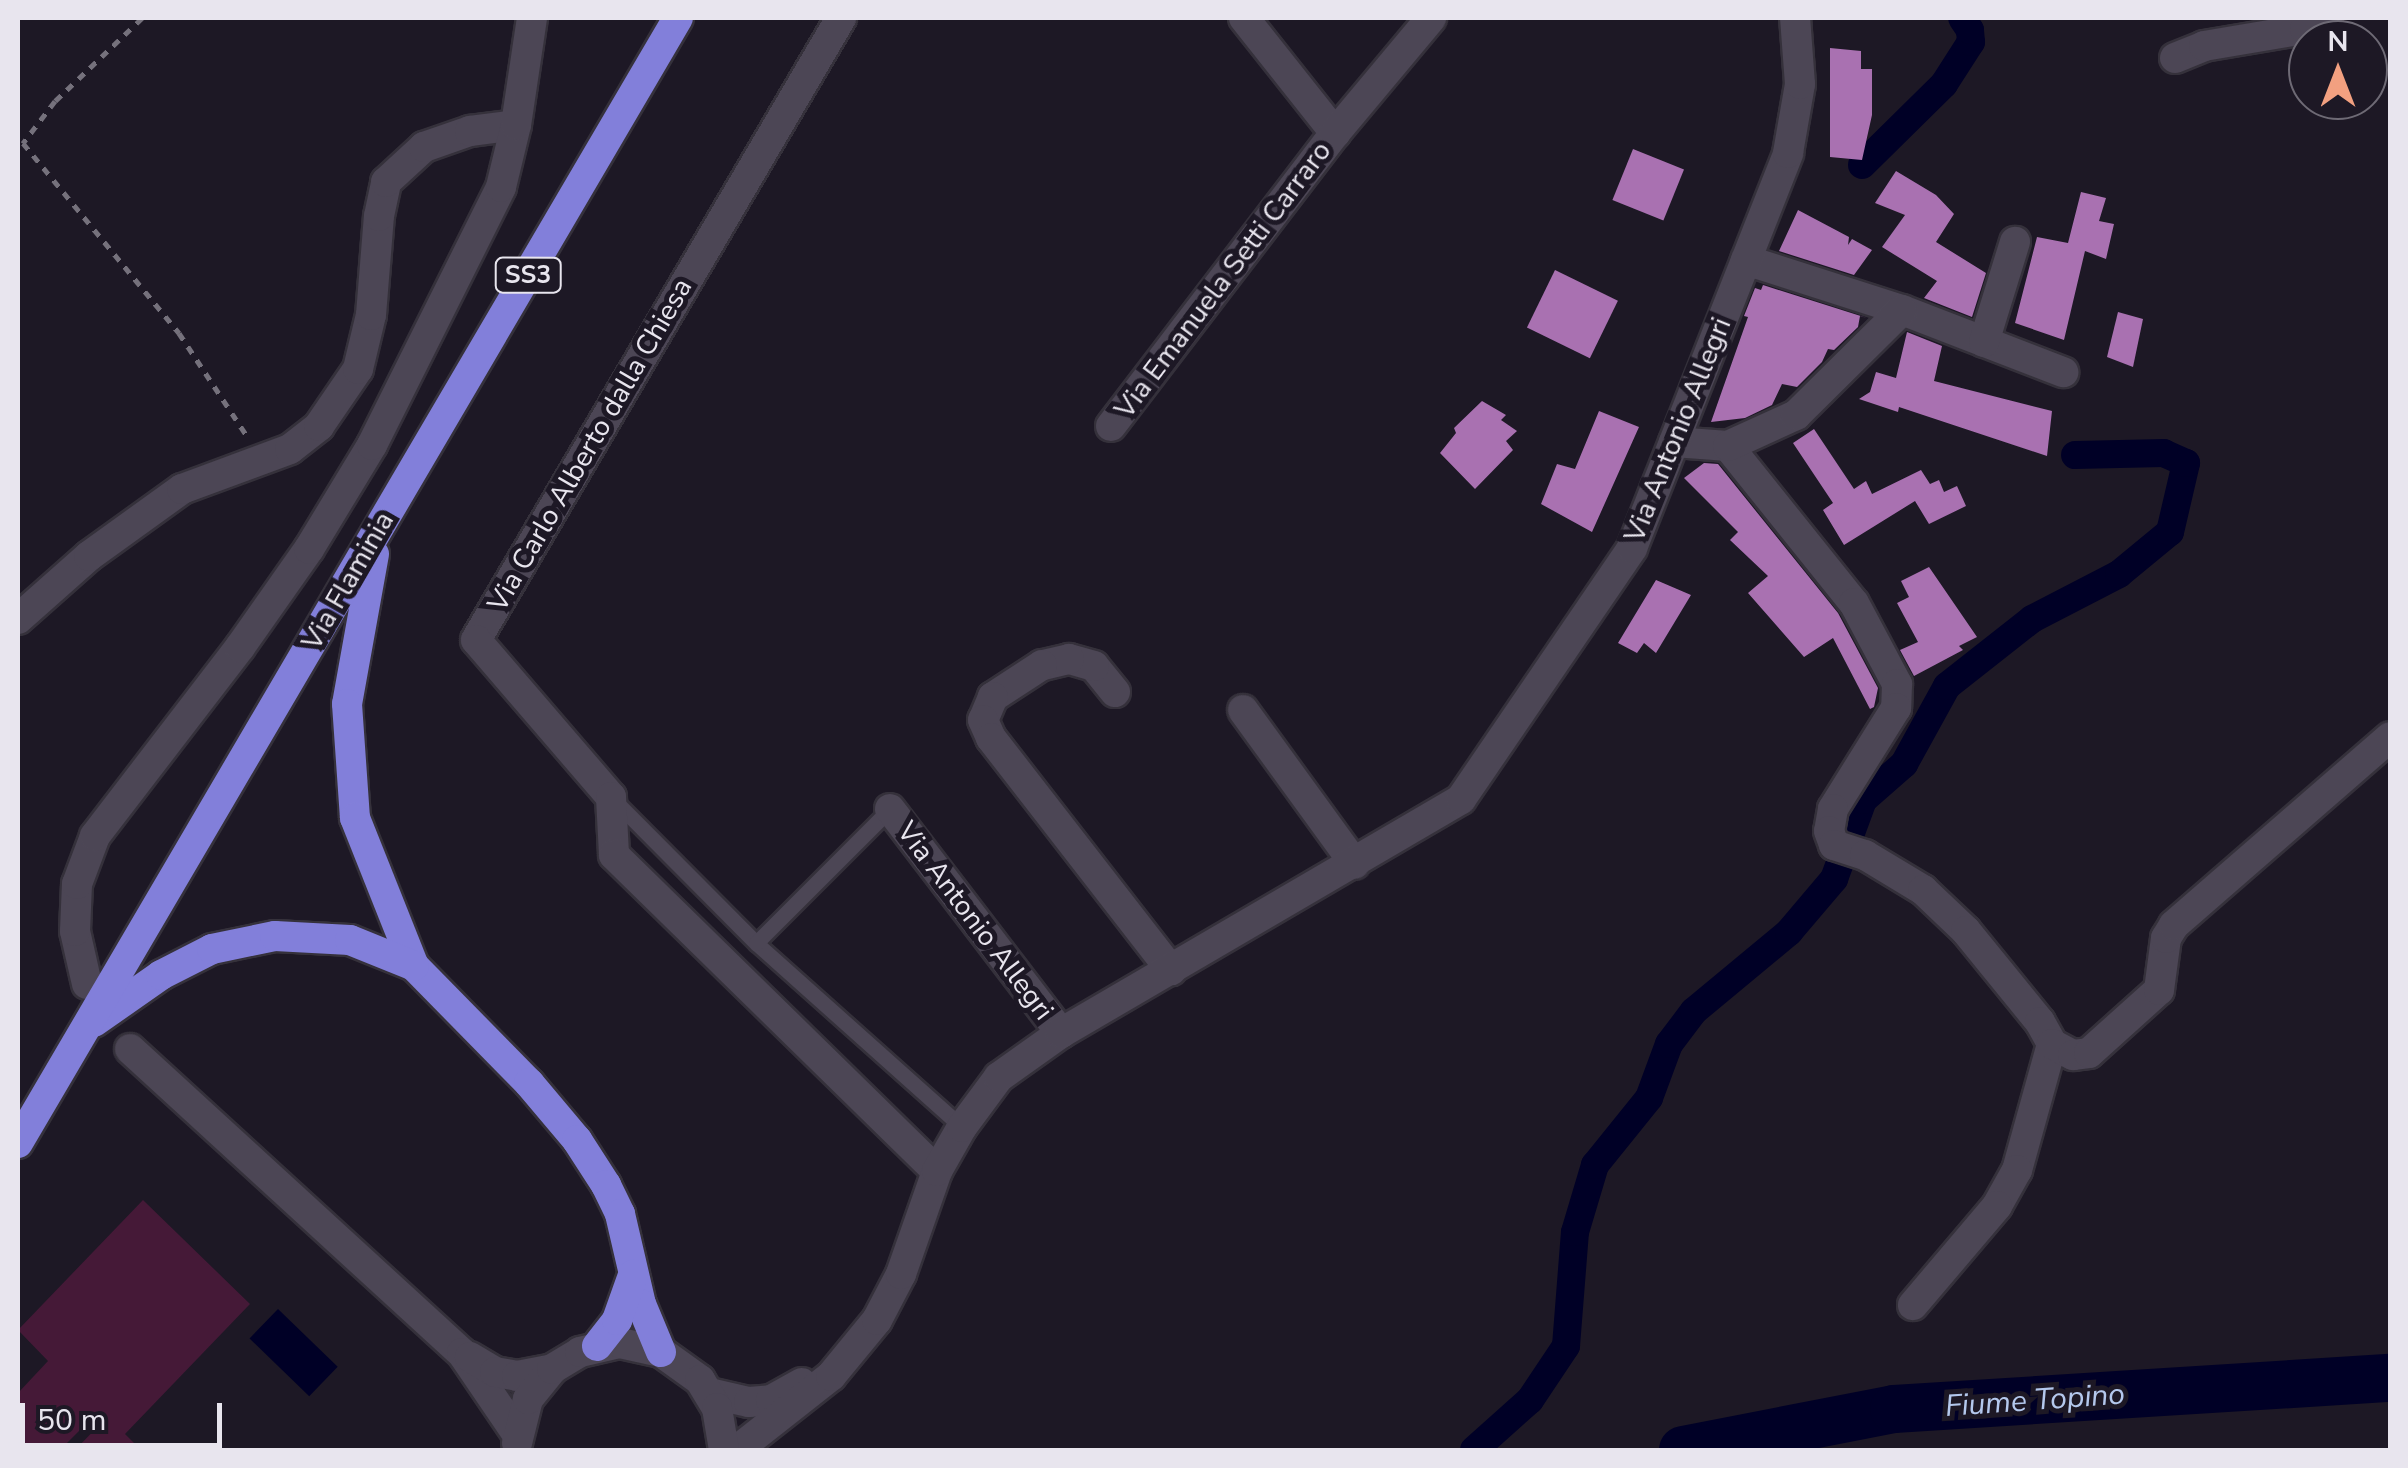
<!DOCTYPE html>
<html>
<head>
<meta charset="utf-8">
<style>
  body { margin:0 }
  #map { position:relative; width:2408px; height:1468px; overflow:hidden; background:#1d1825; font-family:"Nunito Sans",sans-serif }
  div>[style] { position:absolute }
  .green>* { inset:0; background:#451937 }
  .water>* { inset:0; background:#000026; transform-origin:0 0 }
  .canal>* { height:28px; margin:-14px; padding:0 14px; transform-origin:14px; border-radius:14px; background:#000026 }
  .river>* { height:48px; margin:-24px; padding:0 24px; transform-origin:24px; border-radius:24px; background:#000026 }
  .building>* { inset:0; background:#a971b1; transform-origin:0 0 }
  .path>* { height:5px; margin-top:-2.5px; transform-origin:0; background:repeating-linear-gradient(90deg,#75717c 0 8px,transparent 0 16px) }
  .roads { filter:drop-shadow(2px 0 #35313b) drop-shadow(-2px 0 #35313b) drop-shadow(0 2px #35313b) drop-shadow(0 -2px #35313b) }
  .service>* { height:15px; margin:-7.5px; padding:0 7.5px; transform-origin:7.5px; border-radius:7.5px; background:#4c4655 }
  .minor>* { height:30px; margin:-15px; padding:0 15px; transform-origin:15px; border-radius:15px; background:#4c4655 }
  .tertiary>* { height:30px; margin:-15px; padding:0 15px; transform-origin:15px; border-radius:15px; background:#4c4655 }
  .secondary>* { height:30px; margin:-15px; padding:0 15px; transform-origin:15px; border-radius:15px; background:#4c4655 }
  .trunk>* { height:30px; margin:-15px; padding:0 15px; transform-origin:15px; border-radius:15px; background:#827fda }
  span { translate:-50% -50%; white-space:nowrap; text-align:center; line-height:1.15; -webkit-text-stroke:10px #1d1825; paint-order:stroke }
  .shield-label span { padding:2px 8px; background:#1d1825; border:2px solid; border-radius:8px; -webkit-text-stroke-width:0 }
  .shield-label { font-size:25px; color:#e8e5ee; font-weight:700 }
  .street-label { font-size:28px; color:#e8e5ee }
  .water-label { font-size:30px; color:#b4c8ed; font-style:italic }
  .frame { position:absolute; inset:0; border:20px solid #e8e5ee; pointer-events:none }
  .north { position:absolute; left:2288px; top:20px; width:100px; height:100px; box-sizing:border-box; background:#1d1825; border:2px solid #6e6a75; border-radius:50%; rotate:0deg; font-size:28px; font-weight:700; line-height:40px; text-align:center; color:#e8e5ee }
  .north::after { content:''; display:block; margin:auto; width:35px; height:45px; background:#f2a080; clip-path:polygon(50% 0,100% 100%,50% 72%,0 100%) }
  .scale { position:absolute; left:20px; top:1403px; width:202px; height:45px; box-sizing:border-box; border:5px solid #e8e5ee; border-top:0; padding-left:12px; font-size:30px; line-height:35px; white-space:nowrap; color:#e8e5ee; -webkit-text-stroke:8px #1d1825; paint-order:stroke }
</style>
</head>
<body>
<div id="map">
  <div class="green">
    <div style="clip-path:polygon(143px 1200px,250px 1304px,125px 1434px,141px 1450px,75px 1450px,106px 1418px,99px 1411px,60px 1450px,18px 1450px,18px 1393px,48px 1361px,18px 1330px)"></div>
  </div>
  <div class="water">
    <div style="left:278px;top:1309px;width:83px;height:41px;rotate:44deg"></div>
  </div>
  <div class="canal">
    <div style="left:1862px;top:165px;width:115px;rotate:-44.6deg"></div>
    <div style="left:1944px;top:84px;width:50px;rotate:-57.3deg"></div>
    <div style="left:1971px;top:42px;width:12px;rotate:-95deg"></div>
    <div style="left:1970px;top:30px;width:14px;rotate:-124deg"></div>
    <div style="left:1474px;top:1450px;width:75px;rotate:-41.8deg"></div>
    <div style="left:1530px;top:1400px;width:65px;rotate:-56.3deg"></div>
    <div style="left:1566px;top:1346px;width:114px;rotate:-85.5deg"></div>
    <div style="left:1575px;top:1232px;width:70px;rotate:-73.4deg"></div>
    <div style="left:1595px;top:1165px;width:86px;rotate:-51.1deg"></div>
    <div style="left:1649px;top:1098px;width:58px;rotate:-69.7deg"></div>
    <div style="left:1669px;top:1044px;width:41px;rotate:-52.9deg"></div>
    <div style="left:1694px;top:1011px;width:124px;rotate:-39.7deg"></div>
    <div style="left:1789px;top:932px;width:70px;rotate:-49.7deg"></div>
    <div style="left:1834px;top:879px;width:84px;rotate:-69.8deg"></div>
    <div style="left:1863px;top:800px;width:55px;rotate:-41.3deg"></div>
    <div style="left:1904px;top:764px;width:89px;rotate:-61.1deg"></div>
    <div style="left:1947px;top:686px;width:108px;rotate:-38.2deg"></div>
    <div style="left:2032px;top:619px;width:98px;rotate:-27.3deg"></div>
    <div style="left:2119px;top:574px;width:66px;rotate:-39.5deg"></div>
    <div style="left:2170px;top:532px;width:71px;rotate:-76.9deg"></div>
    <div style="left:2186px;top:463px;width:24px;rotate:-156deg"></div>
    <div style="left:2164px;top:453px;width:89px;rotate:178.7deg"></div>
  </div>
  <div class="river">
    <div style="left:1683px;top:1450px;width:215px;rotate:-11deg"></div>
    <div style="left:1894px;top:1409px;width:497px;rotate:-3.6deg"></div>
  </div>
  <div class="building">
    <div style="clip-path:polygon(1830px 48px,1861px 51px,1861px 69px,1872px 69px,1872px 115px,1862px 160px,1830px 157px)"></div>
    <div style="left:1633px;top:149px;width:55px;height:55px;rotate:22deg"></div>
    <div style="clip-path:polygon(1896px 171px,1936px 195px,1954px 214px,1936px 242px,1986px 273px,1972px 317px,1924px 298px,1937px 281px,1882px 247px,1905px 215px,1875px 203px)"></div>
    <div style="clip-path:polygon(2081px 192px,2106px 198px,2099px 221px,2114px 224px,2106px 259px,2085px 251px,2064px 340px,2015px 323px,2037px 237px,2068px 243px)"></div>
    <div style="clip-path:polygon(1798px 210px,1849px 237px,1848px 245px,1852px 239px,1872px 250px,1854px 275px,1779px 251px)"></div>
    <div style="left:1555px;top:270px;width:70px;height:64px;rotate:26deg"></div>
    <div style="clip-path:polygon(1763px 285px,1867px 318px,1860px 316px,1858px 327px,1834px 350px,1828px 349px,1822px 362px,1797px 387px,1782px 384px,1772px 405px,1745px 418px,1711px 422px,1748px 317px,1744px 316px,1755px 288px,1761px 290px)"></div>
    <div style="clip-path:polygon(2118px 312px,2143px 319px,2133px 367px,2107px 357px)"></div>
    <div style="clip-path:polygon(1907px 332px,1942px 346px,1934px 381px,2052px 411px,2047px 456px,1899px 407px,1898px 412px,1859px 399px,1870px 392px,1876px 372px,1896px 378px)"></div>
    <div style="clip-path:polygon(1482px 401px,1506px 415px,1501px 420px,1517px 431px,1506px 441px,1513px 450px,1475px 489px,1440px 453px,1456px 433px,1454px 428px)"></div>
    <div style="clip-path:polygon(1599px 411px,1639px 427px,1592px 532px,1541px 504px,1557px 464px,1575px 469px)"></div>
    <div style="clip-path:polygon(1814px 429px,1854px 489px,1866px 481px,1872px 494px,1921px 470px,1930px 484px,1939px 480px,1944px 492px,1957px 486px,1966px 506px,1929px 524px,1915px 501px,1844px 545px,1823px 510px,1833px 503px,1793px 443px)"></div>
    <div style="clip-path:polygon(1704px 463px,1718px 464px,1838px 613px,1878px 688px,1874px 707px,1870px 709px,1833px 638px,1804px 657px,1748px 593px,1768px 576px,1730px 540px,1738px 532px,1684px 478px)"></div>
    <div style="clip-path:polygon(1929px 567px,1977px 637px,1959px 646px,1963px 650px,1914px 676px,1900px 650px,1918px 642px,1897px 603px,1909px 597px,1901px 581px)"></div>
    <div style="clip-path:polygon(1656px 580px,1691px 595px,1656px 653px,1644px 643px,1637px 653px,1618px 643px)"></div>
  </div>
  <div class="path">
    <div style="left:142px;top:18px;width:120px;rotate:136.3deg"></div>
    <div style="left:55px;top:101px;width:53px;rotate:127.3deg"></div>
    <div style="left:23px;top:143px;width:246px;rotate:50.6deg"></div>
    <div style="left:179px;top:333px;width:123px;rotate:56.6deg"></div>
  </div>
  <div class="roads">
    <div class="service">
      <div style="left:614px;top:800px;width:202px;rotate:45.2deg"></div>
      <div style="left:756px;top:943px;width:276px;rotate:41.8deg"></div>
      <div style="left:756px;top:943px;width:190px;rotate:-45deg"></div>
    </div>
    <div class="minor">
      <div style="left:841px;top:18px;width:721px;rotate:120.41deg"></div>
      <div style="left:476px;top:640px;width:207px;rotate:49.3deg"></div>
      <div style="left:611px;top:797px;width:58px;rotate:87deg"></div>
      <div style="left:614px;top:855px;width:452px;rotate:44.4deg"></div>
      <div style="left:1244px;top:18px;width:147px;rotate:51.6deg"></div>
      <div style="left:2175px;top:58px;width:31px;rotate:-22deg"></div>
      <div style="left:2204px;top:46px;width:102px;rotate:-9.6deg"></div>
      <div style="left:2305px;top:29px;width:25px;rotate:-27deg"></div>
      <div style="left:1746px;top:260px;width:164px;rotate:17.8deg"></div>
      <div style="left:1902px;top:310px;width:173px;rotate:21.1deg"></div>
      <div style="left:1984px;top:342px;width:105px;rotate:-72.8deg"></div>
      <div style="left:1111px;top:426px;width:369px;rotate:-52.6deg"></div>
      <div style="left:1335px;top:133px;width:150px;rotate:-50.1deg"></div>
      <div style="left:1674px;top:442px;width:54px;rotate:4.2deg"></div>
      <div style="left:1728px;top:446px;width:201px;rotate:51.3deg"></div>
      <div style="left:1854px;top:603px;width:92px;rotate:62deg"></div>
      <div style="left:1897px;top:684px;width:24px;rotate:92deg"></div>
      <div style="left:1896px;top:708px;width:119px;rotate:122deg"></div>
      <div style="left:1833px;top:809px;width:22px;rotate:100deg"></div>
      <div style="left:1829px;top:831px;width:15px;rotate:70deg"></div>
      <div style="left:1834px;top:845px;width:33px;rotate:18deg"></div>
      <div style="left:1865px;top:855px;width:68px;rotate:31.1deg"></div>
      <div style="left:1923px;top:890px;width:59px;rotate:43.6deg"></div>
      <div style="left:1966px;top:931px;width:117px;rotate:50.9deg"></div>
      <div style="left:2040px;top:1022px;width:25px;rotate:61deg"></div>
      <div style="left:2052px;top:1044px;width:131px;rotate:105.5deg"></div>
      <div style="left:2017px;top:1170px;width:41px;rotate:119.1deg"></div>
      <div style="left:1997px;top:1206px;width:130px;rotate:130.3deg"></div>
      <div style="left:1728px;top:446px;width:75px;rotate:-24.5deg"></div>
      <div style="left:1796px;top:415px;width:149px;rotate:-44.7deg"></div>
      <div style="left:1115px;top:692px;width:33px;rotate:-129deg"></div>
      <div style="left:1094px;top:666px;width:26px;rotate:-164deg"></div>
      <div style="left:1069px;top:659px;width:28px;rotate:167deg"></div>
      <div style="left:1042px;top:665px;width:59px;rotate:146.9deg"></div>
      <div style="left:993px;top:697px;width:25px;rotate:113deg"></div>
      <div style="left:983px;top:720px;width:20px;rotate:66deg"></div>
      <div style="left:991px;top:738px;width:294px;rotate:52.2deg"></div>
      <div style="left:1243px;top:710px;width:190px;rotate:54deg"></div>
      <div style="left:890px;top:809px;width:282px;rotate:52.6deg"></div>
      <div style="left:2052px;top:1044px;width:24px;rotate:28deg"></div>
      <div style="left:2073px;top:1055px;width:16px;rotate:-7deg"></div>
      <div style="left:2089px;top:1053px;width:94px;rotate:-42deg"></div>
      <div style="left:2159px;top:990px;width:52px;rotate:-82.3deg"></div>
      <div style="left:2166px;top:938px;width:15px;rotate:-58deg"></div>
      <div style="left:2174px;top:925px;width:286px;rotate:-41deg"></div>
      <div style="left:709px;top:1393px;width:41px;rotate:12.7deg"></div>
      <div style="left:749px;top:1402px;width:22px;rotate:-5deg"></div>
      <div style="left:771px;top:1400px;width:35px;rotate:-29deg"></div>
      <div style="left:737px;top:1450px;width:120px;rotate:-38.2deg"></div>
      <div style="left:831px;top:1376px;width:72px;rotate:-50.6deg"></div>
      <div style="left:877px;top:1320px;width:52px;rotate:-62.4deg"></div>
      <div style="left:901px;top:1274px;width:109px;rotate:-70.7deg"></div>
      <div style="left:937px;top:1171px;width:51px;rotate:-60.4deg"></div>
      <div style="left:962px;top:1127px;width:62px;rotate:-53.5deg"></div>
      <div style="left:999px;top:1077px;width:76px;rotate:-35.4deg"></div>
      <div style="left:1061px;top:1033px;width:463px;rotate:-30.3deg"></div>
      <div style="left:1461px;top:799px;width:304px;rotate:-55.7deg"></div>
      <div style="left:1632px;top:548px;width:425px;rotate:-68.4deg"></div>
      <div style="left:1788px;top:153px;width:70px;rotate:-80.1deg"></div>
      <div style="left:1800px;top:84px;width:66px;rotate:-94.3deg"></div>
    </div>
    <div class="tertiary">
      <div style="left:18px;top:619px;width:95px;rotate:-41.6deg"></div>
      <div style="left:89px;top:556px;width:115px;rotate:-35.8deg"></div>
      <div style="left:182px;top:489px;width:115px;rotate:-20.3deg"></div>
      <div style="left:290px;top:449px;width:37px;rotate:-38deg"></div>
      <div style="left:319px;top:426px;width:69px;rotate:-55.6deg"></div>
      <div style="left:358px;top:369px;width:56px;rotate:-76.5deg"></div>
      <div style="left:371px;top:315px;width:99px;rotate:-85.4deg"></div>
      <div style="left:379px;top:216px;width:35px;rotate:-78deg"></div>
      <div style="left:386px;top:182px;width:52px;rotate:-42.6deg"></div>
      <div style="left:424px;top:147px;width:49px;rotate:-19.2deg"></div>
      <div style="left:470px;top:131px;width:46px;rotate:-7.4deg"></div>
    </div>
    <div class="secondary">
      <div style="left:87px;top:984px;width:54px;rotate:-102.8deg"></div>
      <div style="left:75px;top:931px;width:47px;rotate:-87.6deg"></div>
      <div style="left:77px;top:884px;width:51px;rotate:-69.4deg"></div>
      <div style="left:95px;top:836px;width:238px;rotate:-52.5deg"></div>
      <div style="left:240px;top:647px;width:120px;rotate:-54.9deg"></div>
      <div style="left:309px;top:549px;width:122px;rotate:-58.8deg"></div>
      <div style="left:372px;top:445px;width:288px;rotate:-63.4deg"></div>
      <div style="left:501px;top:187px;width:64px;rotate:-76.4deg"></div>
      <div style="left:516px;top:125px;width:108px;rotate:-81.5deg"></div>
      <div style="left:130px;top:1049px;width:450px;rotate:42.5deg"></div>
      <div style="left:462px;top:1353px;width:98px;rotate:55.8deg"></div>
      <div style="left:470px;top:1357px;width:29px;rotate:31deg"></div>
      <div style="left:495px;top:1372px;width:22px;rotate:10deg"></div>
      <div style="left:517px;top:1376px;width:36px;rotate:-11deg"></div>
      <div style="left:517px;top:1443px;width:45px;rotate:-76deg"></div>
      <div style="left:528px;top:1399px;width:38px;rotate:-51deg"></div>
      <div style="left:552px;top:1369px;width:33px;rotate:-31deg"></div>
      <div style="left:580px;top:1352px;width:41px;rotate:-12.7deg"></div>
      <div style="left:620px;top:1343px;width:42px;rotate:12.4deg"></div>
      <div style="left:661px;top:1352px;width:48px;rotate:35.7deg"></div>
      <div style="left:700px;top:1380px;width:33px;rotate:59deg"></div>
      <div style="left:717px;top:1408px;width:43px;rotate:80.5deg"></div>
    </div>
    <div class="trunk">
      <div style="left:374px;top:554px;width:152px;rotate:100.2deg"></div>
      <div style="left:347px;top:704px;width:114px;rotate:86deg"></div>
      <div style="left:355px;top:818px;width:159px;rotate:68.3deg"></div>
      <div style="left:414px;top:966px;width:164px;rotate:45.5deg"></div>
      <div style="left:529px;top:1083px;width:75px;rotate:49.9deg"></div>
      <div style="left:577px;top:1140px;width:54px;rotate:57.2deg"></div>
      <div style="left:606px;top:1185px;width:32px;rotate:64deg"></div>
      <div style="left:620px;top:1214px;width:92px;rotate:76.9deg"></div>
      <div style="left:641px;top:1304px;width:52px;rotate:67.4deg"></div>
      <div style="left:94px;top:1022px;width:82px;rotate:-35deg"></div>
      <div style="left:161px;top:975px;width:57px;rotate:-27deg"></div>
      <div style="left:212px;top:949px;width:64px;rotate:-11.7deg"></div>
      <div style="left:275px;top:936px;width:75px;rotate:3.1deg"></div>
      <div style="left:350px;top:940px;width:69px;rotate:22.1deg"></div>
      <div style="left:18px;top:1143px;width:1304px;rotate:-59.6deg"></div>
      <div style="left:597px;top:1346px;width:33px;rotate:-52deg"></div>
      <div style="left:617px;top:1320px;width:48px;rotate:-70.4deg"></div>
    </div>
  </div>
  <div class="shield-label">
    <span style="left:528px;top:275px">SS3</span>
  </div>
  <div class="street-label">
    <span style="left:1223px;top:280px;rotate:-53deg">Via Emanuela Setti Carraro</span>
    <span style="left:1678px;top:430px;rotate:-68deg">Via Antonio Allegri</span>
    <span style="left:590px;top:445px;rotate:-60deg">Via Carlo Alberto dalla Chiesa</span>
    <span style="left:348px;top:581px;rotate:-60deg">Via Flaminia</span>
    <span style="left:975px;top:921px;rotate:53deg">Via Antonio Allegri</span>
  </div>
  <div class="water-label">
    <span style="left:2035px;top:1401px;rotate:-4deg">Fiume Topino</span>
  </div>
  <div class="frame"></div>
  <div class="north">N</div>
  <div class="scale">50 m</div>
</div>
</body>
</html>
